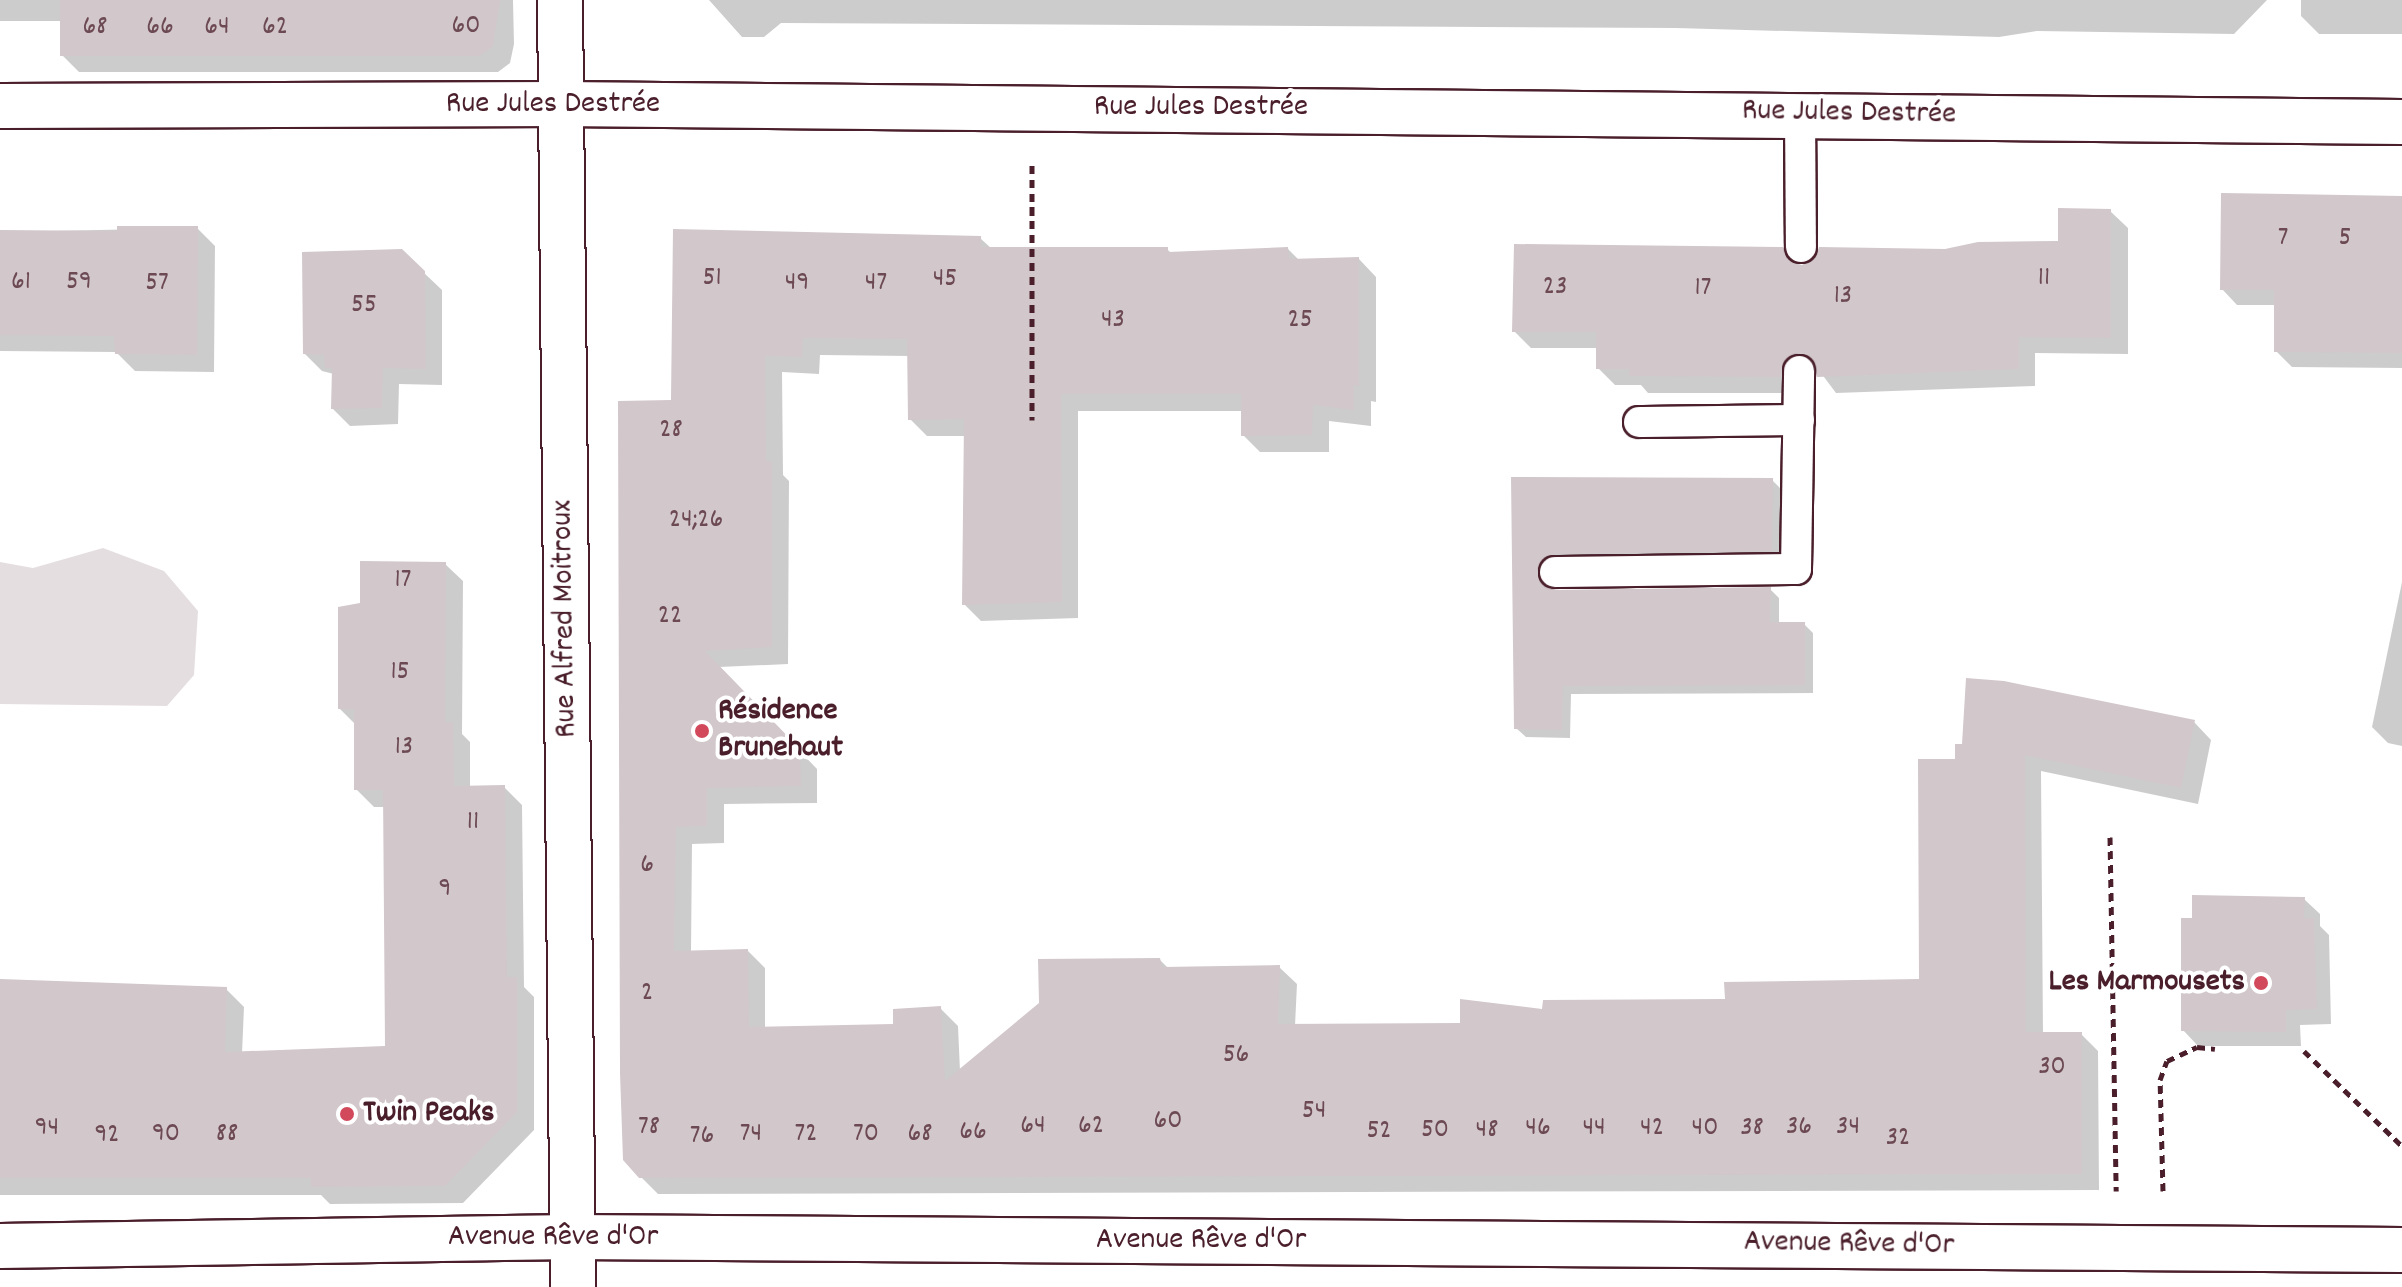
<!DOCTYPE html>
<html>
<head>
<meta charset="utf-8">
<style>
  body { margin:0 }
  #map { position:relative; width:2402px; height:1287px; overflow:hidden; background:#fff; font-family:Dekko,sans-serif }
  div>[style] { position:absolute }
  .green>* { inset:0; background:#e5dee0 }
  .shadow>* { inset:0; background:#0003 }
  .building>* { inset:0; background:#d2c7cb }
  .path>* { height:5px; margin-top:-2.5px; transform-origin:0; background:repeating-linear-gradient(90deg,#4a1f2b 0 8px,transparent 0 14px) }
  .roads { filter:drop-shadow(2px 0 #4a1f2b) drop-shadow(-2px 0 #4a1f2b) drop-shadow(0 2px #4a1f2b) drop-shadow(0 -2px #4a1f2b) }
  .lane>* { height:30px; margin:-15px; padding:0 15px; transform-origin:15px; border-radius:15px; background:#fff }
  .street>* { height:44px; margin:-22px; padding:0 22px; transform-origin:22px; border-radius:22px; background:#fff }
  .dots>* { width:22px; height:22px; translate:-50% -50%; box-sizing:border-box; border:4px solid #fff; border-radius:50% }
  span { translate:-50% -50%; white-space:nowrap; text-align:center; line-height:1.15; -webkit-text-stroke:8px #fff; paint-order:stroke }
  .number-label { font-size:28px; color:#6c4953 }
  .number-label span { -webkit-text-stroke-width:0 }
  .street-label { font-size:32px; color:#4a1f2b }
  .poi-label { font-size:32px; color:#4a1f2b; font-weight:700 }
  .left { translate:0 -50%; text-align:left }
  .right { translate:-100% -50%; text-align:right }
</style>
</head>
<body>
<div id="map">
  <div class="green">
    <div style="clip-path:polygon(103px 548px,164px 571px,198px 611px,194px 675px,167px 706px,0 704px,0 562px,33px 568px)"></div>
  </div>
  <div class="shadow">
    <div style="clip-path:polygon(0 0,513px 0,514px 44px,510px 63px,498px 72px,79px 72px,62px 55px,62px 21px,0 21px)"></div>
    <div style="clip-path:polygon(709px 0,2267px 0,2234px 34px,2037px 31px,1999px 37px,1676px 28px,781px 23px,764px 37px,742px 37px)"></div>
    <div style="clip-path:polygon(2301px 0,2402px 0,2402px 34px,2319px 34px,2301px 16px)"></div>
    <div style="clip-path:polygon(2402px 198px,2402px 368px,2292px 367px,2276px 351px,2276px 305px,2237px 305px,2222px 289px)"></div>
    <div style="clip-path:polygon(2110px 211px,2128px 228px,2128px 354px,2035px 353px,2035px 386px,1836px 393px,1818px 369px,1801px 378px,1798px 393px,1648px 393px,1641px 385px,1615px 385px,1598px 368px,1598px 348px,1531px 348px,1514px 331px,1782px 249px,1799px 266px,2060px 243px)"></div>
    <div style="clip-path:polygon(197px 228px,215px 246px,214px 372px,135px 371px,116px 352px,0 351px,0 232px)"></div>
    <div style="clip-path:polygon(980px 238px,992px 249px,1167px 249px,1172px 254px,1288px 249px,1299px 260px,1359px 259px,1376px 277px,1376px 402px,1371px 401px,1371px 426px,1329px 421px,1329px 452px,1260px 452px,1243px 435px,1243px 411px,1078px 411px,1078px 618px,981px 621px,964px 604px,966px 436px,927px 436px,910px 419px,910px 356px,820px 355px,819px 374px,782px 372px,783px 475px,789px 481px,788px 664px,719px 667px,817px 769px,817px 803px,724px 804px,724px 843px,692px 844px,691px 952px,748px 951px,765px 968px,765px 1029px,895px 1026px,940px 1008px,958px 1026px,960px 1071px,1160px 960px,1168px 968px,1279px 967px,1297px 984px,1295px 1026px,1462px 1025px,1544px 1011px,1727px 1001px,1921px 981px,1957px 761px,2194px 722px,2211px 740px,2198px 804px,2041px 771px,2043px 1034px,2081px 1034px,2098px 1051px,2099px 1190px,658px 1194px,640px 1176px,673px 402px)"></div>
    <div style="clip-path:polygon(401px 251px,442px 290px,442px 385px,399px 384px,398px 424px,350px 426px,333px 409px,334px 374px,322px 371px,305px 354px)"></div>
    <div style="clip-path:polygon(1513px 479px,1772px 480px,1781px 489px,1780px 560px,1548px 571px,1545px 584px,1549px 590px,1770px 589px,1779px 598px,1779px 624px,1804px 624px,1813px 633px,1813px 693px,1571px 694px,1570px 738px,1526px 737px,1516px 728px)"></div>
    <div style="clip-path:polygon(445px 564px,463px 581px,462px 734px,470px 742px,470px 788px,504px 787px,522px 805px,524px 987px,534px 997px,534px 1130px,463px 1203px,330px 1204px,321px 1195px,0 1195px,0 981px,226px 989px,244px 1007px,242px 1054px,387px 1048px,385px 807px,374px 807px,356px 789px,356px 725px,340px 709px,362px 605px)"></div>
    <div style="clip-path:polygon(2402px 582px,2402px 746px,2388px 743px,2372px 727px)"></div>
    <div style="clip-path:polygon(2304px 899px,2320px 914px,2320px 926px,2329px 935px,2331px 1024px,2300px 1025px,2301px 1046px,2198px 1046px,2183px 1030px)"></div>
  </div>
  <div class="building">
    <div style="clip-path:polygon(60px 0,500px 0,493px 46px,480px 56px,60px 56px)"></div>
    <div style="clip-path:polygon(2221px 193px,2402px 196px,2402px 353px,2274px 352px,2274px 290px,2220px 290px)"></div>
    <div style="clip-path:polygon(2058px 208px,2111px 209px,2111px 338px,2019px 337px,2019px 369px,1817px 377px,1814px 362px,1798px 353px,1784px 361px,1781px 377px,1629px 376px,1629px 369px,1596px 369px,1596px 332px,1512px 332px,1514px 244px,1783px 247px,1792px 262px,1802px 265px,1816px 256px,1819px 247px,1945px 249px,1978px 242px,2058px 241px)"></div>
    <div style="clip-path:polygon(117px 226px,198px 226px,197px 355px,115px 354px,114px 336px,0 335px,0 230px,117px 231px)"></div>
    <div style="clip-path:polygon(673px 229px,981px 236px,981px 247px,1168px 247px,1168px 252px,1288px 247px,1289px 259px,1359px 257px,1359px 386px,1354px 385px,1354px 410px,1313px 405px,1312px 435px,1241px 436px,1241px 394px,1061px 394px,1062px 602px,962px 605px,964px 419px,908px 420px,907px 339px,803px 338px,802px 357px,765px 356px,766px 460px,772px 462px,772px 647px,705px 651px,800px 749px,801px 786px,707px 788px,707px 826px,676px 827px,674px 951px,748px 949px,749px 1027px,893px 1024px,893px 1009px,941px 1006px,945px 1081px,1039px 1003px,1038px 959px,1160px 958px,1162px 967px,1280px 965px,1278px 1024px,1460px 1023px,1460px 999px,1542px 1009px,1543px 1000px,1725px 999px,1724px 982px,1919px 979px,1918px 759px,1955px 759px,1955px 744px,1962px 744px,1966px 678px,2004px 681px,2195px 720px,2181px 788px,2025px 755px,2026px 1032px,2082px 1032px,2082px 1174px,639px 1178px,623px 1160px,620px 1073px,618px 401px,671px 400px)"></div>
    <div style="clip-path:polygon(402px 249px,425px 271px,426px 369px,383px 368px,382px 408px,331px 409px,332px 368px,325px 368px,324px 355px,303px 354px,302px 252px)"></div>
    <div style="clip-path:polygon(1511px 477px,1773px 478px,1772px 551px,1555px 554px,1540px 563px,1537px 573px,1546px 587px,1555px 590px,1771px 587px,1770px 622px,1805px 622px,1805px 685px,1563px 686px,1562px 730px,1514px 729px)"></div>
    <div style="clip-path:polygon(360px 561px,446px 562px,445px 722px,453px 722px,454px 786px,505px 785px,507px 977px,517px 977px,517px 1112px,445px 1186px,311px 1187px,311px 1178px,0 1178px,0 979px,227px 987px,225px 1052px,385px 1046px,383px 790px,354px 790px,354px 709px,338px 709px,338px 607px,360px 603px)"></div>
    <div style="clip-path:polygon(2192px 895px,2305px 897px,2304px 918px,2314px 918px,2317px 1009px,2286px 1010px,2286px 1032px,2181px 1031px,2181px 918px,2192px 918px)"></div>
  </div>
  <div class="path">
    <div style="left:1032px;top:165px;width:255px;rotate:90deg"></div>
    <div style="left:2110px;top:837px;width:354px;rotate:89deg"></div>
    <div style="left:2304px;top:1051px;width:136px;rotate:44.1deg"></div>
    <div style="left:2163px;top:1191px;width:111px;rotate:-91.5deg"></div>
    <div style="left:2160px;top:1080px;width:20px;rotate:-70deg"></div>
    <div style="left:2167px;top:1061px;width:33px;rotate:-25deg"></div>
    <div style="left:2197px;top:1047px;width:18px;rotate:6deg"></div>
  </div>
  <div class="roads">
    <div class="lane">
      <div style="left:1800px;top:112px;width:135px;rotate:89.6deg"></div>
      <div style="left:1639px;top:422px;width:160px;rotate:-0.7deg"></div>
      <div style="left:1555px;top:572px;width:241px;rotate:-0.7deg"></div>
      <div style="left:1796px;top:569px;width:198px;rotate:-89.1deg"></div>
    </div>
    <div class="street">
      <div style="left:560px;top:0;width:1287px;rotate:89.42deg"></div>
      <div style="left:0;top:106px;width:561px;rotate:-0.2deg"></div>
      <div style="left:561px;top:104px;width:1841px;rotate:0.56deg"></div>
      <div style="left:0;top:1246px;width:573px;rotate:-0.9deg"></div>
      <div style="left:573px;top:1237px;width:1829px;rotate:0.41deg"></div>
    </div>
  </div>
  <div class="dots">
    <div style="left:702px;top:731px;background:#d1495b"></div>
    <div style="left:2261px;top:983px;background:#d1495b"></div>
    <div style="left:347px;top:1114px;background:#d1495b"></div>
  </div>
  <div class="number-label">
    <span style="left:466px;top:27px">60</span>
    <span style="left:95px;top:28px">68</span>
    <span style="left:160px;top:28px">66</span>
    <span style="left:217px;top:28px">64</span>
    <span style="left:275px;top:28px">62</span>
    <span style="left:2283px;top:239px">7</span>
    <span style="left:2345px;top:239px">5</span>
    <span style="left:712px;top:279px">51</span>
    <span style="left:2044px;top:279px">11</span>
    <span style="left:945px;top:280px">45</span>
    <span style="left:21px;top:283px">61</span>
    <span style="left:79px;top:283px">59</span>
    <span style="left:157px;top:284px">57</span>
    <span style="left:797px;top:284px">49</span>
    <span style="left:876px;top:284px">47</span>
    <span style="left:1555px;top:288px">23</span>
    <span style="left:1703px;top:289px">17</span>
    <span style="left:1843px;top:297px">13</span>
    <span style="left:364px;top:306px">55</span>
    <span style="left:1113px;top:321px">43</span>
    <span style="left:1300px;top:321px">25</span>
    <span style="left:671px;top:431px">28</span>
    <span style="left:696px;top:521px">24;26</span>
    <span style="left:403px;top:581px">17</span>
    <span style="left:670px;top:617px">22</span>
    <span style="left:400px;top:673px">15</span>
    <span style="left:404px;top:748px">13</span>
    <span style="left:473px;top:823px">11</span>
    <span style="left:647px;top:866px">6</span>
    <span style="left:445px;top:890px">9</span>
    <span style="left:647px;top:994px">2</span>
    <span style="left:1236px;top:1056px">56</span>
    <span style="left:2052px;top:1068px">30</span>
    <span style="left:1314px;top:1112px">54</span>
    <span style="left:1168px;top:1122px">60</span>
    <span style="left:1033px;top:1127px">64</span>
    <span style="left:1091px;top:1127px">62</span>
    <span style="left:649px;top:1128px">78</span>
    <span style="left:1799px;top:1128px">36</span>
    <span style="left:1848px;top:1128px">34</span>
    <span style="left:47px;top:1129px">94</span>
    <span style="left:1538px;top:1129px">46</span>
    <span style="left:1594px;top:1129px">44</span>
    <span style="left:1652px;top:1129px">42</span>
    <span style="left:1705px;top:1129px">40</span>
    <span style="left:1752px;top:1129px">38</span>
    <span style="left:1435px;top:1131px">50</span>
    <span style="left:1487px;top:1131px">48</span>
    <span style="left:1379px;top:1132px">52</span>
    <span style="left:973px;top:1133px">66</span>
    <span style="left:166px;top:1135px">90</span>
    <span style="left:227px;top:1135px">88</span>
    <span style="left:751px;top:1135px">74</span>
    <span style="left:806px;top:1135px">72</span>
    <span style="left:866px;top:1135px">70</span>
    <span style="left:920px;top:1135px">68</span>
    <span style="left:107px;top:1136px">92</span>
    <span style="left:702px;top:1137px">76</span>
    <span style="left:1898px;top:1139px">32</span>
  </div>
  <div class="street-label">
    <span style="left:553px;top:105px">Rue Jules Destrée</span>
    <span style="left:1201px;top:108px">Rue Jules Destrée</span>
    <span style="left:1849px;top:114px;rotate:1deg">Rue Jules Destrée</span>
    <span style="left:566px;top:619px;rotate:-91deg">Rue Alfred Moitroux</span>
    <span style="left:553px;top:1238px">Avenue Rêve d'Or</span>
    <span style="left:1201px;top:1241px">Avenue Rêve d'Or</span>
    <span style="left:1849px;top:1245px;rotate:1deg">Avenue Rêve d'Or</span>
  </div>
  <div class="poi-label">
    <span class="left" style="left:718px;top:731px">Résidence<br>Brunehaut</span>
    <span class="right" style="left:2245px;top:983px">Les Marmousets</span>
    <span class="left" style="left:363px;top:1114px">Twin Peaks</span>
  </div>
</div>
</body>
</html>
